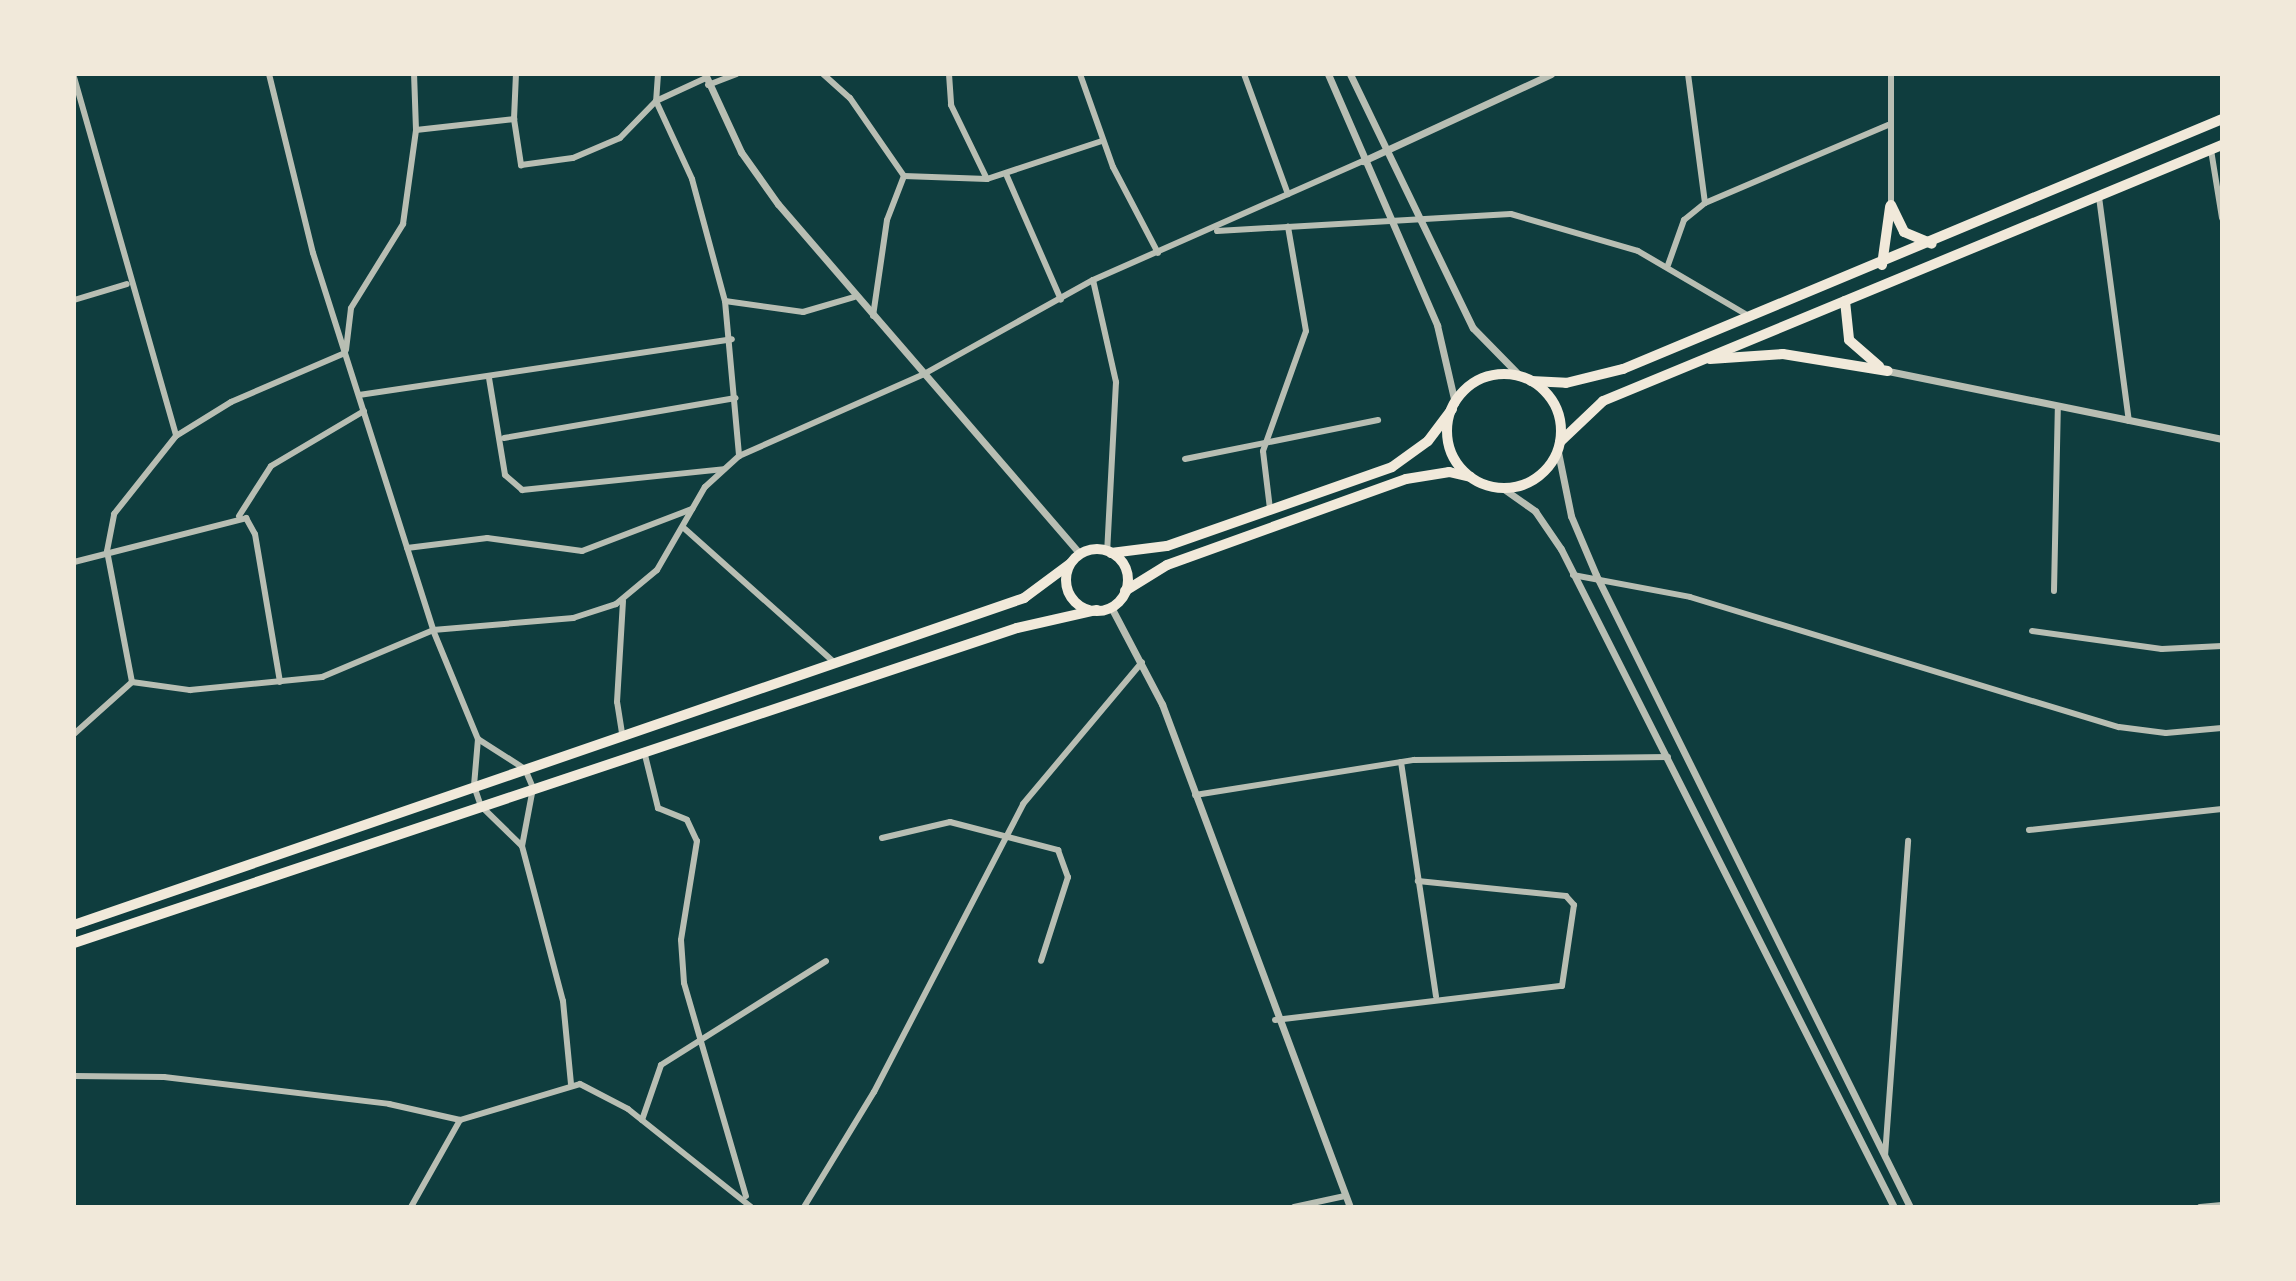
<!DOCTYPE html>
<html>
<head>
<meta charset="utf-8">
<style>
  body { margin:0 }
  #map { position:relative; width:2296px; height:1281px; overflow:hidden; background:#0f3d3e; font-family:Spectral,serif }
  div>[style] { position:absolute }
  .minor>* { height:6px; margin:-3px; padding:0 3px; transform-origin:3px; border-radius:3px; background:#b8beb3 }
  .tertiary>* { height:7px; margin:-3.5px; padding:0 3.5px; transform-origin:3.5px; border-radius:3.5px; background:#b8beb3 }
  .trunk>* { height:10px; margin:-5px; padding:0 5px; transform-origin:5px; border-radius:5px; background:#f1e9da }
  .trunk>.ring { margin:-5px; padding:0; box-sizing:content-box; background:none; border:10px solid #f1e9da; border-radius:50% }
  span { translate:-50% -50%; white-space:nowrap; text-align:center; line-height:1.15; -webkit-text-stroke:8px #f1e9da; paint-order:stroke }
  .frame { position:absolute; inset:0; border:76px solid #f1e9da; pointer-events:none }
</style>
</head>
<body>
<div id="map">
  <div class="minor">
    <div style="left:269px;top:74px;width:184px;rotate:76.2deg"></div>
    <div style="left:313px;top:253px;width:396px;rotate:72.3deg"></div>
    <div style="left:433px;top:630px;width:118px;rotate:67.6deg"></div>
    <div style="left:478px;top:739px;width:47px;rotate:94.9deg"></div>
    <div style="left:474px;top:786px;width:21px;rotate:71deg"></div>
    <div style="left:481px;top:806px;width:57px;rotate:44.3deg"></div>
    <div style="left:658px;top:74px;width:27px;rotate:94deg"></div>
    <div style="left:656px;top:101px;width:86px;rotate:65.2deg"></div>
    <div style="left:692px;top:179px;width:126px;rotate:74.9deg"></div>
    <div style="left:725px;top:301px;width:156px;rotate:84.8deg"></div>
    <div style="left:823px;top:74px;width:36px;rotate:42deg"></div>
    <div style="left:850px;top:98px;width:95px;rotate:55.3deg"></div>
    <div style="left:904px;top:176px;width:83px;rotate:2.1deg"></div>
    <div style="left:987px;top:179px;width:121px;rotate:-18.3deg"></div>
    <div style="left:949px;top:74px;width:31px;rotate:86deg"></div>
    <div style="left:951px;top:105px;width:82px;rotate:64.1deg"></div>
    <div style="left:1080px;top:74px;width:99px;rotate:70.5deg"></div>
    <div style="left:1113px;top:167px;width:97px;rotate:62.4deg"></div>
    <div style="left:1244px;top:74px;width:128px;rotate:69.9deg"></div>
    <div style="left:1688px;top:74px;width:130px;rotate:82.5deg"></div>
    <div style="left:1891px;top:74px;width:131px;rotate:90deg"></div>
    <div style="left:74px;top:77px;width:373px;rotate:74.1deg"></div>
    <div style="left:708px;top:85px;width:30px;rotate:-21deg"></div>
    <div style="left:514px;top:119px;width:45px;rotate:-87.5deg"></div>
    <div style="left:416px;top:130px;width:99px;rotate:-6.4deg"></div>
    <div style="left:514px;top:119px;width:47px;rotate:81.3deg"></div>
    <div style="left:521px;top:165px;width:52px;rotate:-7.7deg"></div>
    <div style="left:573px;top:158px;width:51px;rotate:-23.1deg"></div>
    <div style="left:620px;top:138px;width:52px;rotate:-45.8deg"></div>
    <div style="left:656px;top:101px;width:55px;rotate:-24.7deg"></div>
    <div style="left:2211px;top:150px;width:69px;rotate:80.8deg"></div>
    <div style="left:1006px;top:174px;width:137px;rotate:66.4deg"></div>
    <div style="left:2099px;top:197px;width:226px;rotate:82.4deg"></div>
    <div style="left:1217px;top:231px;width:294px;rotate:-3.3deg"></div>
    <div style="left:1511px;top:214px;width:132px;rotate:16.2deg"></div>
    <div style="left:1638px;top:251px;width:129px;rotate:30.4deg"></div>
    <div style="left:1668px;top:265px;width:48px;rotate:-70.4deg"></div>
    <div style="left:1684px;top:220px;width:27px;rotate:-39deg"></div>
    <div style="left:1705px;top:203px;width:199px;rotate:-23.1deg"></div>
    <div style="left:1093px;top:280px;width:105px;rotate:77.3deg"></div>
    <div style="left:1116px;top:382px;width:169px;rotate:93deg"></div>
    <div style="left:74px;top:300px;width:55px;rotate:-16.8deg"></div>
    <div style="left:725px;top:301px;width:79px;rotate:8deg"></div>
    <div style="left:803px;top:312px;width:53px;rotate:-16.4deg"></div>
    <div style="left:873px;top:316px;width:97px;rotate:-81.7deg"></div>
    <div style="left:887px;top:220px;width:47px;rotate:-68.9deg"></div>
    <div style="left:346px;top:350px;width:42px;rotate:-83.2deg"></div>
    <div style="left:351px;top:308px;width:99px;rotate:-58.2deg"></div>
    <div style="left:403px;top:224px;width:95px;rotate:-82.1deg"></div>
    <div style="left:416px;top:130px;width:56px;rotate:-92deg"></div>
    <div style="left:489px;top:378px;width:98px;rotate:80.6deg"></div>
    <div style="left:505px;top:475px;width:23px;rotate:41deg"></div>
    <div style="left:522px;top:490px;width:203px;rotate:-5.9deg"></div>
    <div style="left:359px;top:395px;width:377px;rotate:-8.5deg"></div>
    <div style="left:504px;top:438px;width:235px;rotate:-9.8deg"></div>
    <div style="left:1185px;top:459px;width:197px;rotate:-11.4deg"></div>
    <div style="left:1270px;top:509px;width:58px;rotate:-96.9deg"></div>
    <div style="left:1263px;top:451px;width:127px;rotate:-70.3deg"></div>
    <div style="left:1306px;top:331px;width:106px;rotate:-99.8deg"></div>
    <div style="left:239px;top:516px;width:59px;rotate:-57.4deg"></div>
    <div style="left:271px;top:466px;width:108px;rotate:-30.6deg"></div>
    <div style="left:685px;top:529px;width:200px;rotate:41.8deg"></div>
    <div style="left:407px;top:548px;width:81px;rotate:-7.1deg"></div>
    <div style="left:487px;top:538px;width:96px;rotate:7.8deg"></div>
    <div style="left:582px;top:551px;width:118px;rotate:-20.9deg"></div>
    <div style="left:74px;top:562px;width:178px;rotate:-14.3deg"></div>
    <div style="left:246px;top:518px;width:18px;rotate:61deg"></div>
    <div style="left:255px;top:534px;width:150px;rotate:80.4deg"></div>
    <div style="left:1573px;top:575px;width:119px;rotate:10.6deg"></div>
    <div style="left:1690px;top:597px;width:448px;rotate:16.9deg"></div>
    <div style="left:2119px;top:727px;width:47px;rotate:7.3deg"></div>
    <div style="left:2166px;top:733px;width:56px;rotate:-5.1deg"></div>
    <div style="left:2054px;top:591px;width:184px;rotate:-88.8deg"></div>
    <div style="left:2032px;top:631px;width:131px;rotate:7.9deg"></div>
    <div style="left:2162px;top:649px;width:60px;rotate:-2.9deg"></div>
    <div style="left:132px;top:682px;width:59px;rotate:7.9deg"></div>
    <div style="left:190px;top:690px;width:133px;rotate:-5.6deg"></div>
    <div style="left:322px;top:677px;width:121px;rotate:-22.9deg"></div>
    <div style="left:433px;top:630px;width:141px;rotate:-4.9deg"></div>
    <div style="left:573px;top:618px;width:45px;rotate:-18deg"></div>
    <div style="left:616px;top:604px;width:53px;rotate:-39.7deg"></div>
    <div style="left:657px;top:570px;width:96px;rotate:-60deg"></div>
    <div style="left:705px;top:487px;width:46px;rotate:-42.4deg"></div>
    <div style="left:739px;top:456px;width:202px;rotate:-23.9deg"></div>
    <div style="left:924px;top:374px;width:193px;rotate:-29.1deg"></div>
    <div style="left:1093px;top:280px;width:295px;rotate:-23.8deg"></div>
    <div style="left:622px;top:733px;width:31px;rotate:-99deg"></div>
    <div style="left:617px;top:702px;width:101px;rotate:-86.6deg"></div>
    <div style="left:74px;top:734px;width:78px;rotate:-41.9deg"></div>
    <div style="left:132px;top:682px;width:133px;rotate:-100.8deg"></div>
    <div style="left:107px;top:551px;width:38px;rotate:-79deg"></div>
    <div style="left:114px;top:514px;width:100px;rotate:-51.5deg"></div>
    <div style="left:176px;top:436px;width:65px;rotate:-31.7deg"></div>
    <div style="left:231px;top:402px;width:124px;rotate:-23.3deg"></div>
    <div style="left:478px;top:739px;width:56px;rotate:32.6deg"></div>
    <div style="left:525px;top:769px;width:21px;rotate:67deg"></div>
    <div style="left:533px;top:788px;width:59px;rotate:100.7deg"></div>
    <div style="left:522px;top:846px;width:160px;rotate:75.2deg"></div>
    <div style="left:563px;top:1001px;width:83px;rotate:84.5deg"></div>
    <div style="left:644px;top:751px;width:59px;rotate:76.2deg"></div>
    <div style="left:658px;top:808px;width:31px;rotate:22deg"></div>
    <div style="left:687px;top:820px;width:23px;rotate:65deg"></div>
    <div style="left:697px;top:841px;width:100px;rotate:99.2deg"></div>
    <div style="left:681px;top:940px;width:43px;rotate:86deg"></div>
    <div style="left:684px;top:983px;width:222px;rotate:73.8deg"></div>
    <div style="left:1401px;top:762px;width:237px;rotate:81.5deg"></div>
    <div style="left:1195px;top:795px;width:222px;rotate:-9.1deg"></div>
    <div style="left:1414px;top:760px;width:254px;rotate:-0.7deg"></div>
    <div style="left:2029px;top:830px;width:194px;rotate:-6.2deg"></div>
    <div style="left:882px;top:838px;width:70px;rotate:-13.2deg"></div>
    <div style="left:950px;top:822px;width:112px;rotate:14.5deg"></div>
    <div style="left:1058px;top:850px;width:29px;rotate:70deg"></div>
    <div style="left:1068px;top:877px;width:88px;rotate:107.8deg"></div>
    <div style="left:1275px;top:1020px;width:289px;rotate:-6.8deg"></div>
    <div style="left:1562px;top:986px;width:82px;rotate:-81.6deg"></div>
    <div style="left:1574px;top:905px;width:12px;rotate:-132deg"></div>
    <div style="left:1566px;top:896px;width:149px;rotate:-174.2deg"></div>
    <div style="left:74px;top:1076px;width:90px;rotate:0.6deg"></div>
    <div style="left:164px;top:1077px;width:227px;rotate:6.8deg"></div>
    <div style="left:389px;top:1104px;width:73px;rotate:12.7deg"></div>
    <div style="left:460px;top:1120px;width:125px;rotate:-16.7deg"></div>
    <div style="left:580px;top:1084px;width:54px;rotate:27.5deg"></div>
    <div style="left:628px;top:1109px;width:157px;rotate:38.5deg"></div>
    <div style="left:642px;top:1120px;width:58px;rotate:-70.9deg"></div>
    <div style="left:661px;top:1065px;width:195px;rotate:-32.2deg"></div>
    <div style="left:1885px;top:1156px;width:316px;rotate:-85.8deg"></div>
    <div style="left:411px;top:1207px;width:100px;rotate:-60.6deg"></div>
    <div style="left:804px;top:1207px;width:135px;rotate:-58.7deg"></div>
    <div style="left:874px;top:1092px;width:324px;rotate:-62.6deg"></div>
    <div style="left:1023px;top:804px;width:185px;rotate:-50deg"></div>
    <div style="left:1294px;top:1207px;width:52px;rotate:-12.2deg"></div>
    <div style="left:2200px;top:1207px;width:22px;rotate:-5deg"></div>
  </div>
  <div class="tertiary">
    <div style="left:705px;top:74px;width:86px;rotate:65.2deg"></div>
    <div style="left:741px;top:152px;width:64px;rotate:54.6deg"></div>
    <div style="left:778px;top:204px;width:462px;rotate:49.2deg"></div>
    <div style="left:1328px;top:74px;width:274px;rotate:66.5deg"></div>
    <div style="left:1437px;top:325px;width:80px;rotate:77deg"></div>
    <div style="left:1350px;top:74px;width:282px;rotate:64.2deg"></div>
    <div style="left:1473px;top:328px;width:69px;rotate:45.6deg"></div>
    <div style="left:1363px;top:161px;width:207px;rotate:-24.8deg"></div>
    <div style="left:1888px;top:371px;width:341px;rotate:11.5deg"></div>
    <div style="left:1558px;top:452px;width:65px;rotate:78.5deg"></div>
    <div style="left:1571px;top:516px;width:64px;rotate:67deg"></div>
    <div style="left:1596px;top:575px;width:706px;rotate:63.58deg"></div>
    <div style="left:1501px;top:487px;width:42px;rotate:35.2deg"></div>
    <div style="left:1535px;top:511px;width:46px;rotate:55.6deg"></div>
    <div style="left:1561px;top:549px;width:737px;rotate:63.16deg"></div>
    <div style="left:1111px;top:607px;width:110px;rotate:62.3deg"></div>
    <div style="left:1162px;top:704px;width:537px;rotate:69.51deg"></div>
  </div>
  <div class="trunk">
    <div style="left:1891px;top:205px;width:30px;rotate:64deg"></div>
    <div style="left:1904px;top:232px;width:30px;rotate:23deg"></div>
    <div style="left:1882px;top:265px;width:59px;rotate:-82.1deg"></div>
    <div style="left:1845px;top:301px;width:39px;rotate:84deg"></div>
    <div style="left:1849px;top:340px;width:40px;rotate:41deg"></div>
    <div style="left:1710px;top:359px;width:73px;rotate:-3.9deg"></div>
    <div style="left:1783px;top:354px;width:106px;rotate:9.2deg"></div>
    <div class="ring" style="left:1447px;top:374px;width:104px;height:104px"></div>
    <div style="left:1531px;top:381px;width:35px;rotate:3deg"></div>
    <div style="left:1566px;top:383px;width:59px;rotate:-13.8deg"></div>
    <div style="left:1623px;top:369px;width:649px;rotate:-22.65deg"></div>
    <div style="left:1560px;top:442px;width:59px;rotate:-43.6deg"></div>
    <div style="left:1603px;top:401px;width:670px;rotate:-22.47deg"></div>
    <div class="ring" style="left:1066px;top:549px;width:52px;height:52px"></div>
    <div style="left:1111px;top:553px;width:56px;rotate:-7.1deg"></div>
    <div style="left:1167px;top:546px;width:238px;rotate:-19.3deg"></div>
    <div style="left:1392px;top:467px;width:44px;rotate:-35.8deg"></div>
    <div style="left:1428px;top:441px;width:40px;rotate:-53deg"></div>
    <div style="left:1125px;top:591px;width:49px;rotate:-31.8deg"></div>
    <div style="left:1167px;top:565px;width:254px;rotate:-19.8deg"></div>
    <div style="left:1406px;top:479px;width:44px;rotate:-9.2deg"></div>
    <div style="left:1449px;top:472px;width:22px;rotate:13deg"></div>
    <div style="left:74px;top:925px;width:1005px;rotate:-18.99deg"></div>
    <div style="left:1024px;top:598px;width:57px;rotate:-36.5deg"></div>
    <div style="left:74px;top:943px;width:994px;rotate:-18.47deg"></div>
    <div style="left:1017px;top:628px;width:82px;rotate:-12.7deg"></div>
  </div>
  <div class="frame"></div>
</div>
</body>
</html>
